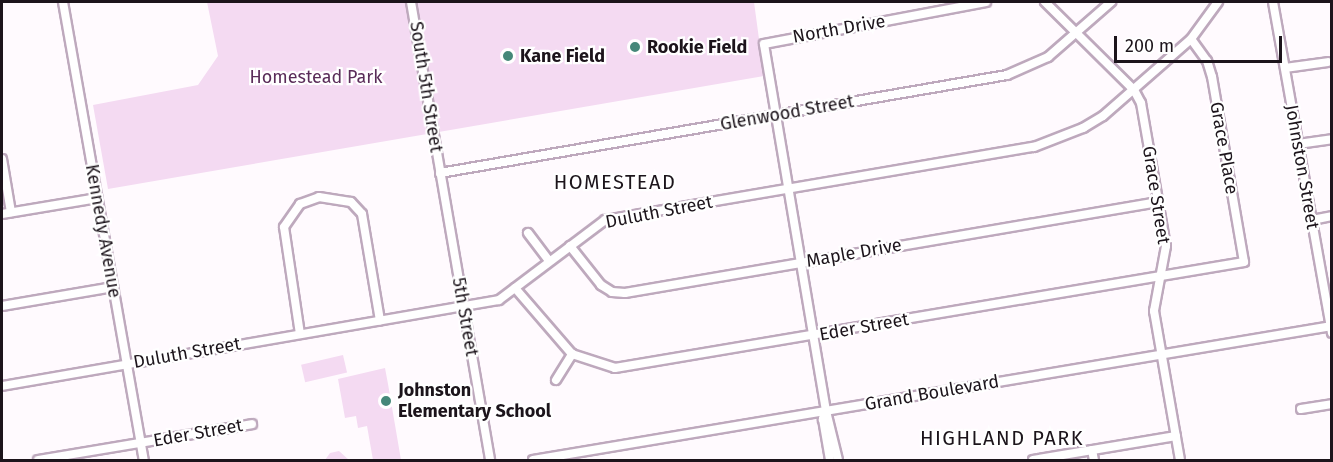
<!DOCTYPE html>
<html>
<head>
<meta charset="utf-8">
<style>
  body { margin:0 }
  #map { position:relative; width:1333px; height:462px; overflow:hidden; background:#fffafe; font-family:"Fira Sans",sans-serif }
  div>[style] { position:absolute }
  .green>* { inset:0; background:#f4daf2; transform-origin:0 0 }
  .roads { filter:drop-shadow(2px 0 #bea9bd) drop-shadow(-2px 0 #bea9bd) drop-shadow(0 2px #bea9bd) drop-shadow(0 -2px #bea9bd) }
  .minor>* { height:8px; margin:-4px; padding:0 4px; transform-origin:4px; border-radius:4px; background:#fff }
  .dots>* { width:16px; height:16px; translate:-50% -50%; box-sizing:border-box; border:3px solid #fff; border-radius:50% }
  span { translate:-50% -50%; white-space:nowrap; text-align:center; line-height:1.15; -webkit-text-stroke:4.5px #fff; paint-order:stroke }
  .street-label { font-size:18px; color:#1c141b }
  .poi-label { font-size:18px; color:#1c141b; font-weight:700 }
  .left { translate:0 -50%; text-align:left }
  .park-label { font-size:18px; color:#5a2c59 }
  .neighbourhood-label { font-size:20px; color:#1c141b; letter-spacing:1.5px }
  .frame { position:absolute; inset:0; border:3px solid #1c141b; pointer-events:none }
  .scale { position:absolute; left:1114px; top:36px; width:168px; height:27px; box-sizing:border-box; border:3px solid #1c141b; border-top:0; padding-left:8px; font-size:18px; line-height:21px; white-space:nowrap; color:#1c141b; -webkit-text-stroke:4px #fff; paint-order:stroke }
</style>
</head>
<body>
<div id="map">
  <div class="green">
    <div style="clip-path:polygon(207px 2px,754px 2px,764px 76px,108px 189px,93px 105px,198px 85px,218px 56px)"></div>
    <div style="left:343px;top:355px;width:18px;height:43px;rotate:77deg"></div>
    <div style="clip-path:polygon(385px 368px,388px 384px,401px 460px,373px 460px,367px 426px,358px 428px,356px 416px,345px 418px,338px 379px)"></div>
    <div style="clip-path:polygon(339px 451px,349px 460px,325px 460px,330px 453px)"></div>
  </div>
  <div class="roads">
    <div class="minor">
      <div style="left:63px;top:2px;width:465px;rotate:80deg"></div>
      <div style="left:411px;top:2px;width:465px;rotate:80.2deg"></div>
      <div style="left:1045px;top:2px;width:125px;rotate:44.7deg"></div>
      <div style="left:1134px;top:90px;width:15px;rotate:62deg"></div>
      <div style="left:1141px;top:103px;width:145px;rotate:80.1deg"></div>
      <div style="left:1166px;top:246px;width:66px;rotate:100.5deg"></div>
      <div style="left:1154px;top:311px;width:151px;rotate:80.1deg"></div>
      <div style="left:1273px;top:2px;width:336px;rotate:79.9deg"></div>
      <div style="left:1285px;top:68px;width:43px;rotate:-7.9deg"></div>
      <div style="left:1298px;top:144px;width:34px;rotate:-8deg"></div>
      <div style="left:2px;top:159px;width:54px;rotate:80.4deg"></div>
      <div style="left:440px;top:173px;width:575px;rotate:-9.81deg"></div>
      <div style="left:1007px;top:75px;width:45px;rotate:-23.7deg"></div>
      <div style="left:1048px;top:57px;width:84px;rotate:-41.1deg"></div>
      <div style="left:2px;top:214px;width:97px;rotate:-9.5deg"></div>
      <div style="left:1312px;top:220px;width:20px;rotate:-11deg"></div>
      <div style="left:528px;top:233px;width:35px;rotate:53deg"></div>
      <div style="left:570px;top:246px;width:50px;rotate:51.5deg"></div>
      <div style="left:601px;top:285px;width:13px;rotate:32deg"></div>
      <div style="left:612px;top:292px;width:13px;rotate:4deg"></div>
      <div style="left:625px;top:293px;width:541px;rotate:-9.69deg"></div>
      <div style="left:515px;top:288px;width:87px;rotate:49.2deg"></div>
      <div style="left:572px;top:354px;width:45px;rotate:18deg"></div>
      <div style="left:615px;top:368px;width:638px;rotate:-9.57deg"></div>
      <div style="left:1244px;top:262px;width:188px;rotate:-99.8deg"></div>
      <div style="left:1212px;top:77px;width:17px;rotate:-107deg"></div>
      <div style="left:1207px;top:61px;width:27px;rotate:-126deg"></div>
      <div style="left:2px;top:306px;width:113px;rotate:-9.7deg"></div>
      <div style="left:300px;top:334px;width:108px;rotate:-98.5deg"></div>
      <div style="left:284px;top:227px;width:28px;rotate:-55deg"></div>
      <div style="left:300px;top:204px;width:20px;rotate:-20deg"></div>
      <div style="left:319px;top:197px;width:32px;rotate:9deg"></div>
      <div style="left:351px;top:202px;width:16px;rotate:47deg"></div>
      <div style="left:362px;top:214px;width:108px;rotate:80.4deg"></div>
      <div style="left:556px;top:380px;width:31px;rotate:-58deg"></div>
      <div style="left:2px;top:386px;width:504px;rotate:-9.82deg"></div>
      <div style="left:499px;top:300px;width:133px;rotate:-37deg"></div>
      <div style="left:605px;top:220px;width:435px;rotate:-9.7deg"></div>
      <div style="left:1034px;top:147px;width:53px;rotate:-21.2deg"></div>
      <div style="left:1083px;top:128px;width:23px;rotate:-31deg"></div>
      <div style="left:1103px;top:116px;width:117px;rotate:-41.2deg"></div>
      <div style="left:1191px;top:39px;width:46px;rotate:-53.9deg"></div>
      <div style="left:1301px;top:409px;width:31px;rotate:-9deg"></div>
      <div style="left:826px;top:411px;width:9px;rotate:111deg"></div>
      <div style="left:823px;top:419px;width:42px;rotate:80.3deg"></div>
      <div style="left:1092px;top:450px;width:10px;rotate:79deg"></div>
      <div style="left:38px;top:460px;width:217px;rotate:-9.5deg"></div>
      <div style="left:533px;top:460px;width:810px;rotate:-9.52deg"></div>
      <div style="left:838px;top:460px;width:50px;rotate:-103.8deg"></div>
      <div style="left:826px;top:411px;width:372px;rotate:-99.6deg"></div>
      <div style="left:764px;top:44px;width:226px;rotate:-10.7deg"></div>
      <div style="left:1033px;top:460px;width:145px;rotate:-9.5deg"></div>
    </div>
  </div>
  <div class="dots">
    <div style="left:635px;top:47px;background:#458779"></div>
    <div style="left:508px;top:56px;background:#458779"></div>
    <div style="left:386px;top:401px;background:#458779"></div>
  </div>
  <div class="street-label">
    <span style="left:839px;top:29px;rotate:-10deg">North Drive</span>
    <span style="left:426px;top:87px;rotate:81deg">South 5th Street</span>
    <span style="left:787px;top:113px;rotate:-10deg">Glenwood Street</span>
    <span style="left:1224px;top:148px;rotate:80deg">Grace Place</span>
    <span style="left:1302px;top:167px;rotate:80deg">Johnston Street</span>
    <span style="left:1156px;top:195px;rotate:81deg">Grace Street</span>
    <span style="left:659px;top:212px;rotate:-11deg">Duluth Street</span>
    <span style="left:103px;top:231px;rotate:80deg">Kennedy Avenue</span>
    <span style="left:854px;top:253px;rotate:-10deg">Maple Drive</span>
    <span style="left:465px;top:317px;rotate:80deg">5th Street</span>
    <span style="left:864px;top:327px;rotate:-10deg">Eder Street</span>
    <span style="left:187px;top:353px;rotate:-10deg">Duluth Street</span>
    <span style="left:932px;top:393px;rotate:-10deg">Grand Boulevard</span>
    <span style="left:198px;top:433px;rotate:-10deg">Eder Street</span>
  </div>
  <div class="poi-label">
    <span class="left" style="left:647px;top:47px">Rookie Field</span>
    <span class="left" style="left:520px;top:56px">Kane Field</span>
    <span class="left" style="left:398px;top:401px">Johnston<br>Elementary School</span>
  </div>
  <div class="park-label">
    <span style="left:316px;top:77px">Homestead Park</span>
  </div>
  <div class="neighbourhood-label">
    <span style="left:615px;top:182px">HOMESTEAD</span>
    <span style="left:1002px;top:438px">HIGHLAND PARK</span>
  </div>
  <div class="frame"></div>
  <div class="scale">200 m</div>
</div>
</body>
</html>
